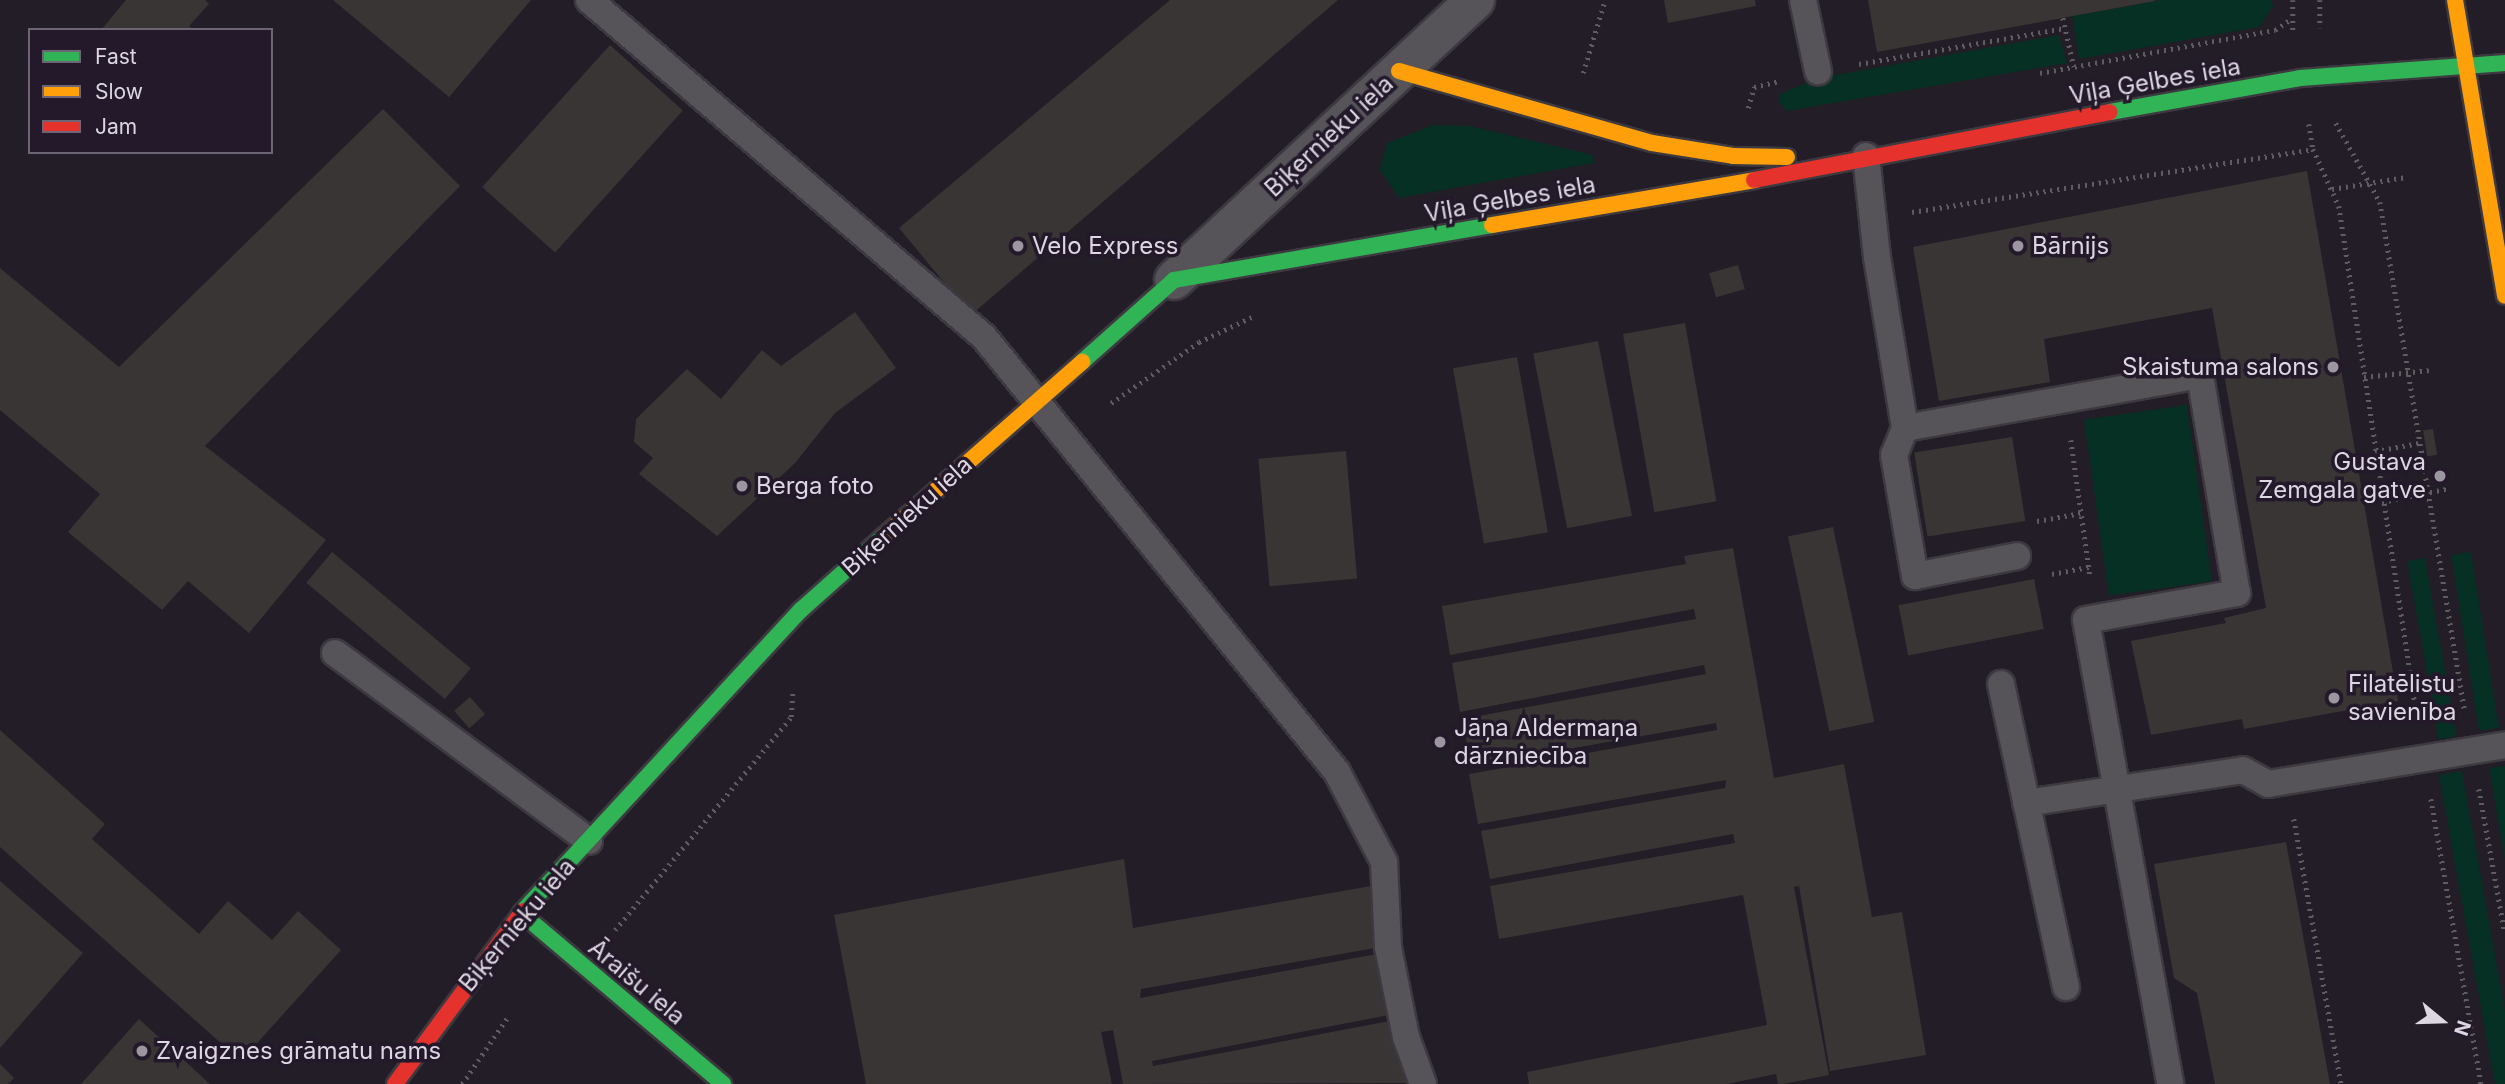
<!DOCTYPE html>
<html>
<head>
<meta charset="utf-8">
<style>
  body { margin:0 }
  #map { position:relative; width:2505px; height:1084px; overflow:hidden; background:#221d26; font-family:Inter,sans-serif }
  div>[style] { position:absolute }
  .green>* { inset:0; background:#063023; transform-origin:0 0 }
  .building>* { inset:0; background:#3a3535; transform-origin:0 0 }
  .path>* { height:4.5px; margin-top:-2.25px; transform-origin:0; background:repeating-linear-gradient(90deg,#5f5c62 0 2px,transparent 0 7px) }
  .roads { filter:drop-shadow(2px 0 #3d3940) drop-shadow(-2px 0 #3d3940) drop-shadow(0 2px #3d3940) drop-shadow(0 -2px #3d3940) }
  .lane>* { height:26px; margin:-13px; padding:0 13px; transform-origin:13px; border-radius:13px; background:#565359 }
  .street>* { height:38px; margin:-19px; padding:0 19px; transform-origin:19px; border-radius:19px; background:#565359 }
  .fast>* { height:16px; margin:-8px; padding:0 8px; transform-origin:8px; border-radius:8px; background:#30b455 }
  .slow>* { height:16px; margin:-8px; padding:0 8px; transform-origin:8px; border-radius:8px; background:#ff9f0a }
  .jam>* { height:16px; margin:-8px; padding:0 8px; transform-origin:8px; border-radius:8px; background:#e5322d }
  .dots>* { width:19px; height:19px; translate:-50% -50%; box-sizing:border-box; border:4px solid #23192a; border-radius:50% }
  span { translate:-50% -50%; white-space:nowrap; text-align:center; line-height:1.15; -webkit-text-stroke:7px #23192a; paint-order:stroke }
  .street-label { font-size:24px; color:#ddd7e2 }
  .poi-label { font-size:24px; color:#ddd7e2 }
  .left { translate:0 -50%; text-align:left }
  .right { translate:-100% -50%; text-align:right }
  .legend { position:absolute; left:28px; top:28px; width:245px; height:126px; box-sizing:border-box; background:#23192a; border:2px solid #6d6574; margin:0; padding:9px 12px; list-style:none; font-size:21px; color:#ddd7e2 }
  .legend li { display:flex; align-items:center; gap:14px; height:35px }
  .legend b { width:35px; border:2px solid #6d6574 }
  .north { position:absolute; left:2407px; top:986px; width:70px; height:70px; -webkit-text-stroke:5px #23192a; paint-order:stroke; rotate:109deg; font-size:19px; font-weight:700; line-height:28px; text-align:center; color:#ddd7e2 }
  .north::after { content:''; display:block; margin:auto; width:24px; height:32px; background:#ddd7e2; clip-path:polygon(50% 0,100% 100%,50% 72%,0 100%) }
</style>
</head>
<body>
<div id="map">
  <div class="green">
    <div style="clip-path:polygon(2162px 0,2272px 0,2273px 7px,2259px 27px,2079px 59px,2072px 16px)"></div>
    <div style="clip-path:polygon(2059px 35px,2067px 63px,1787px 111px,1780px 104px,1780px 94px,1819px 78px)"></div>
    <div style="clip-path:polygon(1433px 125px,1470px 126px,1593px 155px,1593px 163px,1399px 198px,1380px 170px,1387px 143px)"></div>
    <div style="left:2187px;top:405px;width:178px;height:104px;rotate:82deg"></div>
    <div style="left:2471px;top:552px;width:178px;height:20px;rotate:81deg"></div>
    <div style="left:2425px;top:558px;width:181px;height:18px;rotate:80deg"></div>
    <div style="clip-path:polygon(2505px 766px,2505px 860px,2489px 768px)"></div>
    <div style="clip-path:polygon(2462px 771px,2505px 1011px,2505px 1084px,2495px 1084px,2439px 775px)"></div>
  </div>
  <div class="building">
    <div style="clip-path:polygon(126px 0,205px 0,209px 4px,189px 26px,194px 30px,101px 30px)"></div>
    <div style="clip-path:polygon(333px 0,531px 0,449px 97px)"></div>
    <div style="clip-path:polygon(1170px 0,1338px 0,971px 315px,899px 228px)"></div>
    <div style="clip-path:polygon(1664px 0,1755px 0,1756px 6px,1668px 23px)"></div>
    <div style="clip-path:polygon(1868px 0,2155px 0,2155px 1px,1877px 52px)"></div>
    <div style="left:610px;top:45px;width:98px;height:191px;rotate:42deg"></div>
    <div style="clip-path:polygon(383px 109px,460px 186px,205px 446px,326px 540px,249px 633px,188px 581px,162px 610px,68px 532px,100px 494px,0 410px,0 268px,119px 367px)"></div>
    <div style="clip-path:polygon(2307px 171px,2398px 701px,2244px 729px,2242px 719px,2151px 735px,2131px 641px,2226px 623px,2224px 618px,2266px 608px,2212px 308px,2044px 339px,2050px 382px,1939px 401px,1913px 247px)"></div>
    <div style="left:1738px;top:265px;width:25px;height:30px;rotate:74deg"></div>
    <div style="clip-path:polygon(855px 312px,896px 368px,835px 413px,795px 463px,717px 536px,639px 474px,653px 458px,634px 442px,636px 419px,687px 369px,721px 399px,762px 350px,781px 366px)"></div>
    <div style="left:1685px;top:323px;width:181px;height:63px;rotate:80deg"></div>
    <div style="left:1598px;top:341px;width:178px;height:66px;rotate:79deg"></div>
    <div style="left:1517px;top:357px;width:178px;height:65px;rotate:80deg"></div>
    <div style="left:2433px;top:429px;width:26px;height:10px;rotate:81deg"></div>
    <div style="left:2012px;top:437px;width:85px;height:99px;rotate:81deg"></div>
    <div style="left:1346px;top:451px;width:128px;height:88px;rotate:85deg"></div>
    <div style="left:1833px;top:527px;width:199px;height:46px;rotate:78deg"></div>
    <div style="clip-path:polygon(1733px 548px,1774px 778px,1844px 764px,1872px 917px,1902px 912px,1926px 1055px,1830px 1071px,1799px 886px,1794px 887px,1829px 1075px,1783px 1084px,1778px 1084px,1776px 1074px,1727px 1084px,1529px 1084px,1527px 1072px,1767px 1025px,1743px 895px,1499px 939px,1490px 886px,1735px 843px,1733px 834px,1490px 879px,1481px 831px,1725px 788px,1726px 780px,1478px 824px,1469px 774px,1717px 730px,1716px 723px,1471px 766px,1463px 719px,1706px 674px,1704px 665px,1460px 712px,1452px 663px,1696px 619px,1694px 609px,1450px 655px,1442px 606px,1686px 564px,1684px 556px)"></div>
    <div style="left:332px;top:552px;width:181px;height:40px;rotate:40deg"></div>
    <div style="left:2034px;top:579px;width:51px;height:138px;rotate:79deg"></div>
    <div style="left:470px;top:697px;width:23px;height:21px;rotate:49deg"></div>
    <div style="clip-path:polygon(0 730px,105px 824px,92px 839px,199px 934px,228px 901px,272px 940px,298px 911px,341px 950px,241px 1061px,0 847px)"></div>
    <div style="clip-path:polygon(2286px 842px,2330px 1084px,2215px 1084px,2197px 993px,2174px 978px,2154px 864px)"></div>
    <div style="clip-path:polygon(1124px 859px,1133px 928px,1371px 886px,1381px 947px,1141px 989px,1140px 998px,1382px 953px,1394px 1014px,1152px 1061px,1153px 1066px,1395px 1020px,1407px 1083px,1123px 1084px,1113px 1030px,1101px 1032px,1112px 1084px,866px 1084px,834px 915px)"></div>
    <div style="clip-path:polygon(0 881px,83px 953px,0 1048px)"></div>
    <div style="clip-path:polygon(139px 1019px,210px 1084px,81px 1084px)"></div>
    <div style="clip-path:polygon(0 1064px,14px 1078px,8px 1084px,0 1084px)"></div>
  </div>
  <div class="path">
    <div style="left:2293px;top:0;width:30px;rotate:90deg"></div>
    <div style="left:2320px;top:0;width:28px;rotate:90deg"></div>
    <div style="left:2063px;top:18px;width:50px;rotate:77.3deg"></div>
    <div style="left:1859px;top:64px;width:210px;rotate:-9.9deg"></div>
    <div style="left:1583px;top:73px;width:76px;rotate:-73.2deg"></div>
    <div style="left:2040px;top:73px;width:239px;rotate:-10.4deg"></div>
    <div style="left:2275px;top:30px;width:19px;rotate:-35deg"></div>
    <div style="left:1748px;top:108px;width:22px;rotate:-74deg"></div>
    <div style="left:1754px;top:87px;width:26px;rotate:-13deg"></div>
    <div style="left:2336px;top:123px;width:90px;rotate:60.9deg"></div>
    <div style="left:2380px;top:202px;width:517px;rotate:80.54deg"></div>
    <div style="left:2309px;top:124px;width:25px;rotate:81deg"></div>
    <div style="left:2332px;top:189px;width:75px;rotate:-9.2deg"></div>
    <div style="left:1912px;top:212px;width:406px;rotate:-8.9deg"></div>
    <div style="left:2313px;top:149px;width:63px;rotate:65.5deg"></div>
    <div style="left:2339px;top:206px;width:517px;rotate:81.32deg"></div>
    <div style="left:2364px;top:377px;width:66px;rotate:-6.1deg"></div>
    <div style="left:1111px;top:403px;width:107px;rotate:-34.7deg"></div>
    <div style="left:1199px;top:342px;width:59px;rotate:-25.3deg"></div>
    <div style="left:2071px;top:440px;width:137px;rotate:82deg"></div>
    <div style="left:2375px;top:451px;width:45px;rotate:-10.3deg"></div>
    <div style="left:2382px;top:502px;width:69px;rotate:-11.6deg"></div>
    <div style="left:2037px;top:521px;width:45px;rotate:-10.3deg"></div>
    <div style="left:2052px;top:574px;width:38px;rotate:-11deg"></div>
    <div style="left:2479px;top:789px;width:146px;rotate:79.8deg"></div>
    <div style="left:2431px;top:799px;width:289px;rotate:80deg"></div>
    <div style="left:2294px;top:819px;width:269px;rotate:79.9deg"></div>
    <div style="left:615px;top:930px;width:276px;rotate:-50.4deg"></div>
    <div style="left:791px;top:717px;width:27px;rotate:-86deg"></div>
    <div style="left:462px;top:1084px;width:80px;rotate:-55.7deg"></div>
  </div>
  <div class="roads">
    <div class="lane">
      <div style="left:589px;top:0;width:519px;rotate:40.47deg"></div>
      <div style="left:984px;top:337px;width:560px;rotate:50.94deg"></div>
      <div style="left:1337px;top:772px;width:102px;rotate:62.4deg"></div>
      <div style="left:1384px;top:862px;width:85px;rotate:87.3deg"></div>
      <div style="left:1388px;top:947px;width:92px;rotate:78.7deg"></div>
      <div style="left:1406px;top:1037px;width:50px;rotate:70.1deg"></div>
      <div style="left:1803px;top:0;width:73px;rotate:78.1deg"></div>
      <div style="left:1866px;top:156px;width:102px;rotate:83.8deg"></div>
      <div style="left:1877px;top:257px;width:173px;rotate:80.7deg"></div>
      <div style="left:1905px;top:428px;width:300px;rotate:-10.2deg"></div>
      <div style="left:2200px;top:375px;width:221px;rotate:80.4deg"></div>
      <div style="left:2237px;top:593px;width:153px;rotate:169.9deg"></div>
      <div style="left:2086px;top:620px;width:472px;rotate:79.7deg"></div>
      <div style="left:1905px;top:428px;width:29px;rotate:112deg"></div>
      <div style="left:1894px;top:455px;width:123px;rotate:80.2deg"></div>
      <div style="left:1915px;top:576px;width:104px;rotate:-11.1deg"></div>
      <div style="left:335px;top:653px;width:316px;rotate:36.5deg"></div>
      <div style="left:2001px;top:684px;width:310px;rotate:77.9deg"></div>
      <div style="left:2026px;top:803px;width:219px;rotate:-8.6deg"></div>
      <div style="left:2243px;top:770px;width:29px;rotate:29deg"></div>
      <div style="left:2268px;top:784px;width:240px;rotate:-9.3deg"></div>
    </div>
    <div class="street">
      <div style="left:1174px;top:280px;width:411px;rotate:-42.9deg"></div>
    </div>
    <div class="fast">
      <div style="left:2110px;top:112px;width:193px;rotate:-10.1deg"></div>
      <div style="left:2300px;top:78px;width:206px;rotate:-4.2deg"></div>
      <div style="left:1082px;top:362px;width:123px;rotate:-41.7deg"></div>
      <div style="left:1174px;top:280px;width:323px;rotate:-9.8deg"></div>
      <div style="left:523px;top:911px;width:410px;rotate:-47.3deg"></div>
      <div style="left:801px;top:610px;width:111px;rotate:-41.7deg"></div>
      <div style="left:521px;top:913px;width:265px;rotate:40.2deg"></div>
    </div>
    <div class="slow">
      <div style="left:2455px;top:0;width:300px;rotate:80.4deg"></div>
      <div style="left:1399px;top:71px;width:263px;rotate:15.9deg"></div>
      <div style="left:1652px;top:143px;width:82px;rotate:9.1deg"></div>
      <div style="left:1733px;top:156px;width:54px;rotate:1.1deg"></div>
      <div style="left:1492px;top:225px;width:266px;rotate:-9.7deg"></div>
      <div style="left:884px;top:536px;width:264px;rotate:-41.3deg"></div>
    </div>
    <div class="jam">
      <div style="left:1754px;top:180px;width:362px;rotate:-10.8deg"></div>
      <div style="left:395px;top:1084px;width:215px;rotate:-53.5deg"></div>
    </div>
  </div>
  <div class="dots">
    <div style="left:1018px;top:246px;background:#9c96a0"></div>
    <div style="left:2018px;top:246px;background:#9c96a0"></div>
    <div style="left:2333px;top:367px;background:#9c96a0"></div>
    <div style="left:2440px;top:476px;background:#9c96a0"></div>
    <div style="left:742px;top:486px;background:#9c96a0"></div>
    <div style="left:2334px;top:698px;background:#9c96a0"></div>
    <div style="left:1440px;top:742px;background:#9c96a0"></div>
    <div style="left:142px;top:1051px;background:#9c96a0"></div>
  </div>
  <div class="street-label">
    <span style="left:2155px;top:81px;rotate:-10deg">Viļa Ģelbes iela</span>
    <span style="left:1329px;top:136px;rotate:-43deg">Biķernieku iela</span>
    <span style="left:1510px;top:199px;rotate:-10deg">Viļa Ģelbes iela</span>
    <span style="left:907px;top:516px;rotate:-42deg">Biķernieku iela</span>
    <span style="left:517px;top:925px;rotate:-50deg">Biķernieku iela</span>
    <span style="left:637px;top:982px;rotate:40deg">Āraišu iela</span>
  </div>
  <div class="poi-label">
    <span class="left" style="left:1032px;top:246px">Velo Express</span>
    <span class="left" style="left:2032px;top:246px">Bārnijs</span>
    <span class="right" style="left:2319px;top:367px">Skaistuma salons</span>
    <span class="right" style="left:2426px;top:476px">Gustava<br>Zemgala gatve</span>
    <span class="left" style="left:756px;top:486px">Berga foto</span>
    <span class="left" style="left:2348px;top:698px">Filatēlistu<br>savienība</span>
    <span class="left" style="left:1454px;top:742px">Jāņa Aldermaņa<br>dārzniecība</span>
    <span class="left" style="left:156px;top:1051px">Zvaigznes grāmatu nams</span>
  </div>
  <ul class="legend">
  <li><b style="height:9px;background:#30b455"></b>Fast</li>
  <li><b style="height:9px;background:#ff9f0a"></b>Slow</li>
  <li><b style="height:9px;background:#e5322d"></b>Jam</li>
  </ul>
  <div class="north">N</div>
</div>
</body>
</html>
